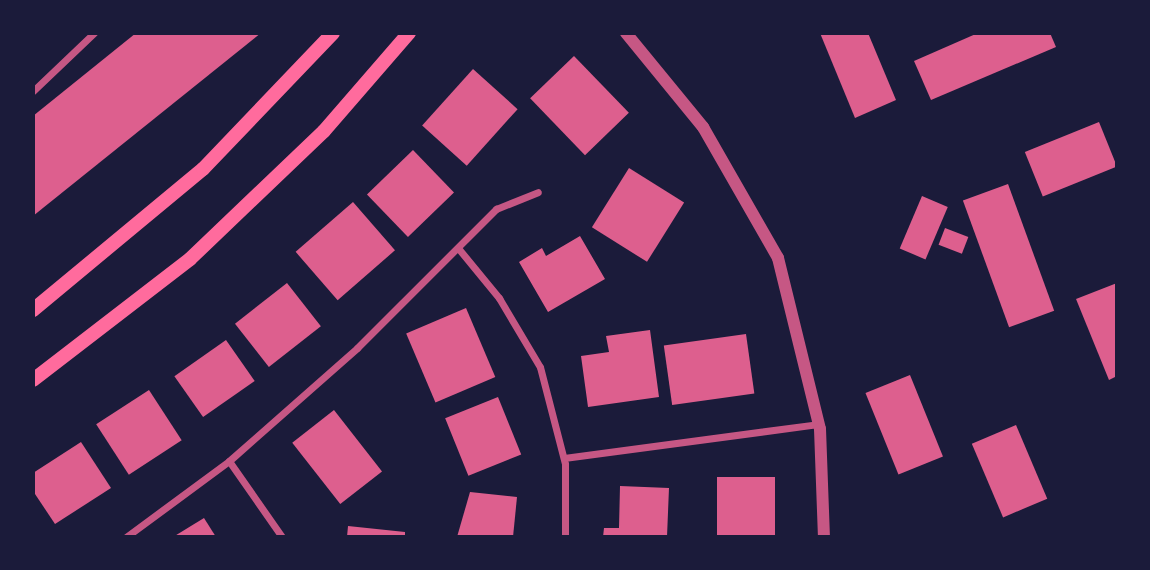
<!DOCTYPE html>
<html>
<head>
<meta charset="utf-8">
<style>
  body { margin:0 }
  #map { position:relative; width:1150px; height:570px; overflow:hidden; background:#1b1b3a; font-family:Raleway,sans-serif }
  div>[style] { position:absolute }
  .building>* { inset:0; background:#dd5f8e; transform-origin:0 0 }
  .minor>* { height:7px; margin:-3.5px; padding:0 3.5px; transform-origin:3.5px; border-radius:3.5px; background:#c65784 }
  .tertiary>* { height:12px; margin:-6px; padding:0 6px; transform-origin:6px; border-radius:6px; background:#c65784 }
  .secondary>* { height:14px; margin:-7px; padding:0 7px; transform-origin:7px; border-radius:7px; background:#ff6b9d }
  span { translate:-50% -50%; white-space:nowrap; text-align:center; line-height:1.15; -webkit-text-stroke:5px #1b1b3a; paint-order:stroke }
  .frame { position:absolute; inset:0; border:35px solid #1b1b3a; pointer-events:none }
</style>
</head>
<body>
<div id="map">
  <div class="building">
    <div style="clip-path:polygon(136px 33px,261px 33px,33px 216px,33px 116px)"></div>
    <div style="clip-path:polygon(820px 33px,868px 33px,896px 100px,855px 118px)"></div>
    <div style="clip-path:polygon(978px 33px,1050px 33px,1056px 47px,931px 100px,914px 61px)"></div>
    <div style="left:574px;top:56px;width:79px;height:61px;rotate:46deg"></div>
    <div style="left:473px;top:69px;width:60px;height:76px;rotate:42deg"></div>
    <div style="left:1099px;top:122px;width:48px;height:80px;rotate:68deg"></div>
    <div style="left:413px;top:150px;width:59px;height:64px;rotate:46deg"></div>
    <div style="left:629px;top:168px;width:65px;height:70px;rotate:32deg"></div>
    <div style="left:1008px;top:184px;width:135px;height:48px;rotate:70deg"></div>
    <div style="left:922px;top:196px;width:28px;height:57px;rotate:23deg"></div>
    <div style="left:353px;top:202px;width:64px;height:76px;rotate:49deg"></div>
    <div style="left:945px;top:228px;width:25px;height:18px;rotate:21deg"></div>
    <div style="clip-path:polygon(580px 236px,605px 279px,548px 312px,519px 262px,542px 248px,546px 256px)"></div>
    <div style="left:287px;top:283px;width:55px;height:66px;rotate:52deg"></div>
    <div style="clip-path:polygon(1117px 283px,1117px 376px,1109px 380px,1076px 299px)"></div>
    <div style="left:466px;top:308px;width:75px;height:65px;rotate:67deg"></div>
    <div style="clip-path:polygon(650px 330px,659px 397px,588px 407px,581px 356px,609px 352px,606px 336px)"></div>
    <div style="left:746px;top:334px;width:60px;height:83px;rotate:82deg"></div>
    <div style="left:226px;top:340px;width:50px;height:63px;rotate:55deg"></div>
    <div style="left:910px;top:375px;width:88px;height:48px;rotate:68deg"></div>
    <div style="left:149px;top:390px;width:60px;height:63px;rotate:57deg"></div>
    <div style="left:498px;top:397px;width:62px;height:57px;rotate:68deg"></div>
    <div style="left:334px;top:410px;width:78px;height:53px;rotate:52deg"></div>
    <div style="left:1016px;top:425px;width:80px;height:48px;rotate:67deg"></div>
    <div style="clip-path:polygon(81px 442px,111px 488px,55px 524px,33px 491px,33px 473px)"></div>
    <div style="left:717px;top:477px;width:58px;height:60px"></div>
    <div style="clip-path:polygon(620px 486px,669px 488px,667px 537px,603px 537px,604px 528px,619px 528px)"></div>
    <div style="clip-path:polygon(470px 492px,517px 497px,513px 537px,457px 537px)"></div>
    <div style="clip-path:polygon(204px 518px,216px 537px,173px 537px)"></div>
    <div style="clip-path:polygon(348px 526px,405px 532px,405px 537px,347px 537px)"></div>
  </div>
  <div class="minor">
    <div style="left:33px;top:91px;width:84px;rotate:-43.6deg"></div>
    <div style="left:458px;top:248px;width:65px;rotate:50.6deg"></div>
    <div style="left:499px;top:298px;width:80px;rotate:59.3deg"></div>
    <div style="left:540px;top:367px;width:100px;rotate:75.5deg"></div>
    <div style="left:565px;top:464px;width:73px;rotate:90deg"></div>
    <div style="left:564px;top:458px;width:258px;rotate:-7.6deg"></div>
    <div style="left:229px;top:461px;width:93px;rotate:55.1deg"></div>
    <div style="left:126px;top:537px;width:128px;rotate:-36.4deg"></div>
    <div style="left:229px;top:461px;width:171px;rotate:-41.4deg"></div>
    <div style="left:357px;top:348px;width:197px;rotate:-45deg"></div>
    <div style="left:496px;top:209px;width:45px;rotate:-22deg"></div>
  </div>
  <div class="tertiary">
    <div style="left:626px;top:33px;width:122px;rotate:50.7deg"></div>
    <div style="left:703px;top:127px;width:151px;rotate:60.2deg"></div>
    <div style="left:778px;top:258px;width:176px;rotate:76.2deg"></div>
    <div style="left:820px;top:429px;width:108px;rotate:87.9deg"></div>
  </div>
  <div class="secondary">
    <div style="left:33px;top:310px;width:221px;rotate:-39.7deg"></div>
    <div style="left:203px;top:169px;width:188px;rotate:-46.3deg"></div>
    <div style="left:33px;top:380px;width:198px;rotate:-37.6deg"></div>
    <div style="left:190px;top:259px;width:185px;rotate:-43.7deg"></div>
    <div style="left:324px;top:131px;width:130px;rotate:-49.1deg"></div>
  </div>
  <div class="frame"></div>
</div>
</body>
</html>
